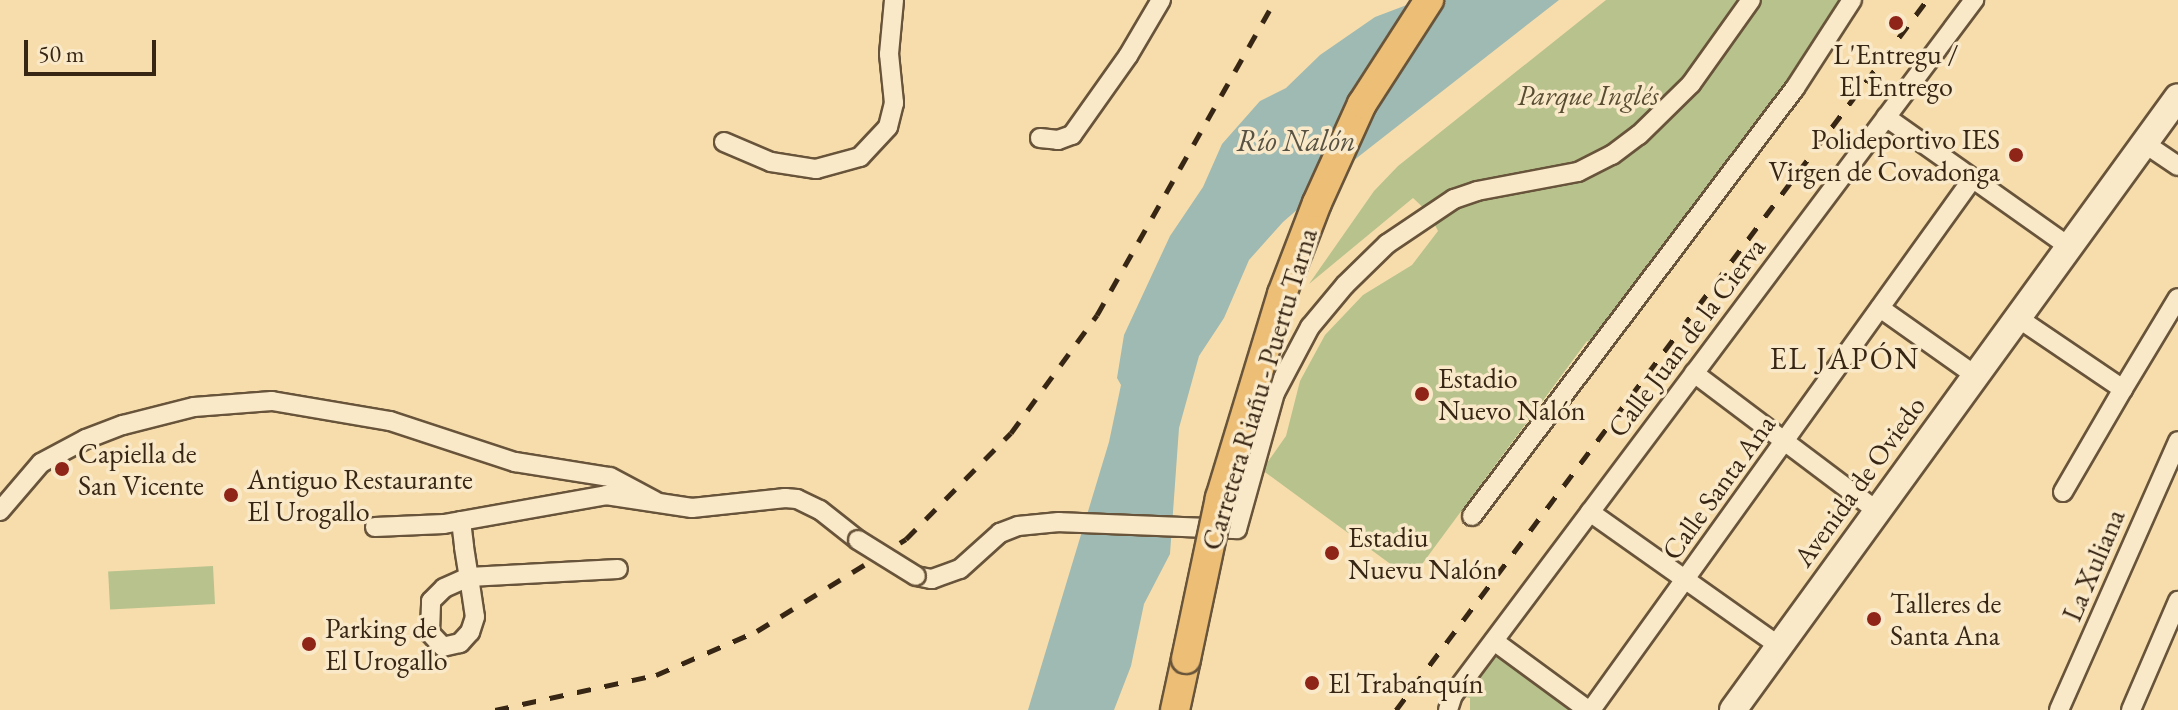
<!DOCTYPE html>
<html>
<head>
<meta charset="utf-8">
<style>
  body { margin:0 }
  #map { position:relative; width:2178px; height:710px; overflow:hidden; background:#f7ddac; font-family:"EB Garamond",serif }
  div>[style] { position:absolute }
  .green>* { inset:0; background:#b8c28d; transform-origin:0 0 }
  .water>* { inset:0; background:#9fbab2 }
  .roads { filter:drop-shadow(2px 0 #68543a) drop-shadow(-2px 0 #68543a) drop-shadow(0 2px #68543a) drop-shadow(0 -2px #68543a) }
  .street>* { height:18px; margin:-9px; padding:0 9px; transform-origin:9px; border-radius:9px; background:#fae9c9 }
  .secondary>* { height:26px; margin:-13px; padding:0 13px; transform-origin:13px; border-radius:13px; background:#fae9c9 }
  .primary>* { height:28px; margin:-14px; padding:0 14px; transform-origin:14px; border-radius:14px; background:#ecbe76 }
  .rail>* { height:5px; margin-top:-2.5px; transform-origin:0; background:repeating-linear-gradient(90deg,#382614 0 14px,transparent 0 28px) }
  .bridges { filter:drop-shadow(2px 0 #68543a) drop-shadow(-2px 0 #68543a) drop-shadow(0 2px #68543a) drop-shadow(0 -2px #68543a) }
  .street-bridge>* { height:18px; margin:-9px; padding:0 9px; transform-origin:9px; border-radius:9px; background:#fae9c9 }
  .primary-bridge>* { height:28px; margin:-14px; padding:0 14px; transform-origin:14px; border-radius:14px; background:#ecbe76 }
  .dots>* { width:22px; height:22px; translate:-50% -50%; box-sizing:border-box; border:4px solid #fae9c9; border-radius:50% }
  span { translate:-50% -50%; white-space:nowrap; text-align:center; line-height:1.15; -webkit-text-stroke:7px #fae9c9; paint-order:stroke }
  .poi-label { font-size:28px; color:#382614 }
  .right { translate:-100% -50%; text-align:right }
  .left { translate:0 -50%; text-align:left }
  .park-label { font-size:28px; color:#584d32; font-style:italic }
  .street-label { font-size:28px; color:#382614 }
  .water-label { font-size:30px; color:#575243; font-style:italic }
  .neighbourhood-label { font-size:30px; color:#382614; letter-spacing:2px }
  .scale { position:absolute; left:24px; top:40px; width:132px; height:36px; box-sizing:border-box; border:4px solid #382614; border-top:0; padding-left:10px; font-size:24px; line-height:28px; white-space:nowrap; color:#382614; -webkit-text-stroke:6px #fae9c9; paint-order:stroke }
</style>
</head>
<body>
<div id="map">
  <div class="green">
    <div style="clip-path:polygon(1606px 0,1852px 0,1598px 348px,1587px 341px,1411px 579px,1262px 470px,1286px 436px,1300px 381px,1325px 335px,1363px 295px,1412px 265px,1438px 231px,1429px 213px,1413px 198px,1309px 284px,1374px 191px,1398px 166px)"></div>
    <div style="left:213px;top:566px;width:38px;height:105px;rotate:87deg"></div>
    <div style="clip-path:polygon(1494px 641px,1588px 710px,1470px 710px,1470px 698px,1453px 695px)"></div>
  </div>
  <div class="water">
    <div style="clip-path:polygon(1420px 0,1559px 0,1358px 157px,1283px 222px,1249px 260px,1224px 318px,1199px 356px,1179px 428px,1170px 554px,1144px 604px,1131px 666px,1114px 710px,1028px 710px,1109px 442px,1121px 385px,1117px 378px,1124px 335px,1170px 236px,1203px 187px,1222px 144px,1260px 101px,1286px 88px,1320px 55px,1375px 17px)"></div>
  </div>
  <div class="roads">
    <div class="street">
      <div style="left:1886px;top:117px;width:223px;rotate:35.3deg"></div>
      <div style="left:1040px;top:138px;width:18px;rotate:6deg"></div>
      <div style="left:1058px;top:140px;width:15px;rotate:-20deg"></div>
      <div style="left:1072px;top:135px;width:97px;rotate:-54.7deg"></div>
      <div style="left:1128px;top:56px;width:65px;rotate:-59.5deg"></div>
      <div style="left:724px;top:142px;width:51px;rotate:23.1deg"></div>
      <div style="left:771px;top:162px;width:46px;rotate:8.8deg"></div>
      <div style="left:816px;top:169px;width:46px;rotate:-15.3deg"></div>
      <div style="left:860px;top:157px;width:41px;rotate:-47deg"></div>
      <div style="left:888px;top:127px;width:25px;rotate:-76deg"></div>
      <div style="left:894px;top:103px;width:49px;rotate:-95.8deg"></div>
      <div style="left:889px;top:54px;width:54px;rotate:-84.7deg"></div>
      <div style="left:2144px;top:143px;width:41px;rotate:34.1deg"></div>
      <div style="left:1880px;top:308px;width:118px;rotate:35.3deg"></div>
      <div style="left:2018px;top:318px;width:127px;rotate:34.1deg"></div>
      <div style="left:2123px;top:389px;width:106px;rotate:-58.9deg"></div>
      <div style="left:1694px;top:373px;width:228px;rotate:37deg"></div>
      <div style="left:2063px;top:492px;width:119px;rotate:-59.8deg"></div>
      <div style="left:0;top:511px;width:63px;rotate:-49.5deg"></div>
      <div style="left:41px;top:463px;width:51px;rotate:-28.1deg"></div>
      <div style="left:86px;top:439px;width:40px;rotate:-21deg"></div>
      <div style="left:123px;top:425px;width:73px;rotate:-14.2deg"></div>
      <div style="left:194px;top:407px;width:78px;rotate:-4.4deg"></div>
      <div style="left:272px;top:401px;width:120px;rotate:9.6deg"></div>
      <div style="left:390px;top:421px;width:132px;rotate:18.2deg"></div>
      <div style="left:515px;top:462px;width:96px;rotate:9deg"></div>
      <div style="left:610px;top:477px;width:51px;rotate:28.1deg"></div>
      <div style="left:1590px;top:512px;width:232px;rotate:35.3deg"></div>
      <div style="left:1472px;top:516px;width:536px;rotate:-52.96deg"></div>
      <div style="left:1795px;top:88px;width:105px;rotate:-57.1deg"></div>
      <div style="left:461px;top:521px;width:26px;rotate:83deg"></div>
      <div style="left:464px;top:547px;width:30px;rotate:81deg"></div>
      <div style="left:469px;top:577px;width:40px;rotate:81.5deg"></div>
      <div style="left:475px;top:617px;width:16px;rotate:108deg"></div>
      <div style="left:470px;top:632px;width:15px;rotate:132deg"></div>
      <div style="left:460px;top:643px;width:17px;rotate:167deg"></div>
      <div style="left:443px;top:647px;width:19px;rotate:-133deg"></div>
      <div style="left:430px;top:633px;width:32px;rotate:-88deg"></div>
      <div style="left:431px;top:601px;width:18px;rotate:-45deg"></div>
      <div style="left:444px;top:588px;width:27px;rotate:-24deg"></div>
      <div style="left:469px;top:577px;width:149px;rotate:-3.1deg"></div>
      <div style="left:375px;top:527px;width:69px;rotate:-2.5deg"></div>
      <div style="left:444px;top:524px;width:165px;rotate:-10.1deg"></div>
      <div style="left:606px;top:495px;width:87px;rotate:8.6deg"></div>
      <div style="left:692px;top:508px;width:94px;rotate:-6.1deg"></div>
      <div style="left:785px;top:498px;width:12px;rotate:5deg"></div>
      <div style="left:797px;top:499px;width:25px;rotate:26deg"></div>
      <div style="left:820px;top:510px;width:48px;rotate:38.3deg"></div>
      <div style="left:916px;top:576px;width:16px;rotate:11deg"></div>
      <div style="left:932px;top:579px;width:30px;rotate:-20deg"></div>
      <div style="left:960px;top:569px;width:54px;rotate:-42deg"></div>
      <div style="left:1000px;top:533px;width:19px;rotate:-21deg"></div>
      <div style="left:1018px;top:526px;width:41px;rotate:-5.6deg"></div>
      <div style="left:1059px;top:522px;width:178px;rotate:2.3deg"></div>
      <div style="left:1237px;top:529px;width:141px;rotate:-74.4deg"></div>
      <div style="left:1275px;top:393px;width:75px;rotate:-62.1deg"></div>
      <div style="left:1310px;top:327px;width:55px;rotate:-50.2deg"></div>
      <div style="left:1345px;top:285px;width:59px;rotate:-44.3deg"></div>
      <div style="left:1387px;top:244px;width:81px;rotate:-33.9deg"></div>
      <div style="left:1454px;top:199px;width:24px;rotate:-19deg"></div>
      <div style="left:1477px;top:191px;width:103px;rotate:-10.7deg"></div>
      <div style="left:1578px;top:172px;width:38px;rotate:-27deg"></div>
      <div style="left:1612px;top:155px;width:34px;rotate:-37deg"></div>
      <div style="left:1639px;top:135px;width:73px;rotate:-44.4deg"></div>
      <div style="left:1691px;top:84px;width:103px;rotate:-54.5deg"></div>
      <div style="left:1494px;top:641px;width:117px;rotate:36.3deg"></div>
      <div style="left:1448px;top:710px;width:16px;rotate:-72deg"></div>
      <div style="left:1453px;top:695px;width:869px;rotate:-53.14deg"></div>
      <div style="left:1591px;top:710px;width:655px;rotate:-54.32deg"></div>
      <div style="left:2059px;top:710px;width:294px;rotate:-66.1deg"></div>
      <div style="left:2131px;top:710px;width:119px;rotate:-66.7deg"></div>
    </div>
    <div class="secondary">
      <div style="left:1733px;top:710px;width:757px;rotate:-54.02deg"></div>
    </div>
    <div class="primary">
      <div style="left:1175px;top:710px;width:52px;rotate:-77.8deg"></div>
    </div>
  </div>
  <div class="rail">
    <div style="left:495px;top:710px;width:165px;rotate:-12.3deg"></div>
    <div style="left:656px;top:675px;width:110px;rotate:-23.5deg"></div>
    <div style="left:757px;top:631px;width:175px;rotate:-31.7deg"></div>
    <div style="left:906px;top:539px;width:149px;rotate:-45.3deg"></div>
    <div style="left:1011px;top:433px;width:146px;rotate:-53.9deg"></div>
    <div style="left:1097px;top:315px;width:362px;rotate:-60.5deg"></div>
    <div style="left:1396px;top:710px;width:887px;rotate:-53.21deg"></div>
  </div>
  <div class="bridges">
    <div class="street-bridge">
      <div style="left:858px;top:540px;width:68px;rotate:31.8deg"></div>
    </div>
    <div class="primary-bridge">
      <div style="left:1186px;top:659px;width:165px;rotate:-78.1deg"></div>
      <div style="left:1220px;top:498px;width:213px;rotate:-73.1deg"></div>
      <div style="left:1282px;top:294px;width:97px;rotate:-69deg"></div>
      <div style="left:1317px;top:203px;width:109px;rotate:-65.6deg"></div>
      <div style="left:1362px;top:104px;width:124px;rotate:-57.2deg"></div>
    </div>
  </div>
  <div class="dots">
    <div style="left:1896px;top:23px;background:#8f2418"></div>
    <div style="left:2016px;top:155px;background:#8f2418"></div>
    <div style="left:1422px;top:394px;background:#8f2418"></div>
    <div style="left:62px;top:469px;background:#8f2418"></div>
    <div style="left:231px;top:495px;background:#8f2418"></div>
    <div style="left:1332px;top:553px;background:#8f2418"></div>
    <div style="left:1874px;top:619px;background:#8f2418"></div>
    <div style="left:309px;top:644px;background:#8f2418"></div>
    <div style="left:1312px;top:683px;background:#8f2418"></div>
  </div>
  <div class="poi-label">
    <span style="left:1896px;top:70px">L'Entregu /<br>El Entrego</span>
    <span class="right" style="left:2000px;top:155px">Polideportivo IES<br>Virgen de Covadonga</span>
    <span class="left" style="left:1438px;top:394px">Estadio<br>Nuevo Nalón</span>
    <span class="left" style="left:78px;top:469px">Capiella de<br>San Vicente</span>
    <span class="left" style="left:247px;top:495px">Antiguo Restaurante<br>El Urogallo</span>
    <span class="left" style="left:1348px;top:553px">Estadiu<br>Nuevu Nalón</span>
    <span class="left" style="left:1890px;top:619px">Talleres de<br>Santa Ana</span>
    <span class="left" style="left:325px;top:644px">Parking de<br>El Urogallo</span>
    <span class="left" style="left:1328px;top:683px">El Trabanquín</span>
  </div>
  <div class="park-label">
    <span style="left:1588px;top:95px">Parque Inglés</span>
  </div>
  <div class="street-label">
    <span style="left:1686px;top:337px;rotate:-53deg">Calle Juan de la Cierva</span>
    <span style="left:1259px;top:389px;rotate:-73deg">Carretera Riañu - Puertu Tarna</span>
    <span style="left:1859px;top:481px;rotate:-54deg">Avenida de Oviedo</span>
    <span style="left:1718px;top:487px;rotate:-54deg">Calle Santa Ana</span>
    <span style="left:2093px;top:565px;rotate:-67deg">La Xuliana</span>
  </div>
  <div class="water-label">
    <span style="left:1296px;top:141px">Río Nalón</span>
  </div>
  <div class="neighbourhood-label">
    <span style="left:1845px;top:359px">EL JAPÓN</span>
  </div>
  <div class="scale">50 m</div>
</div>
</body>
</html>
